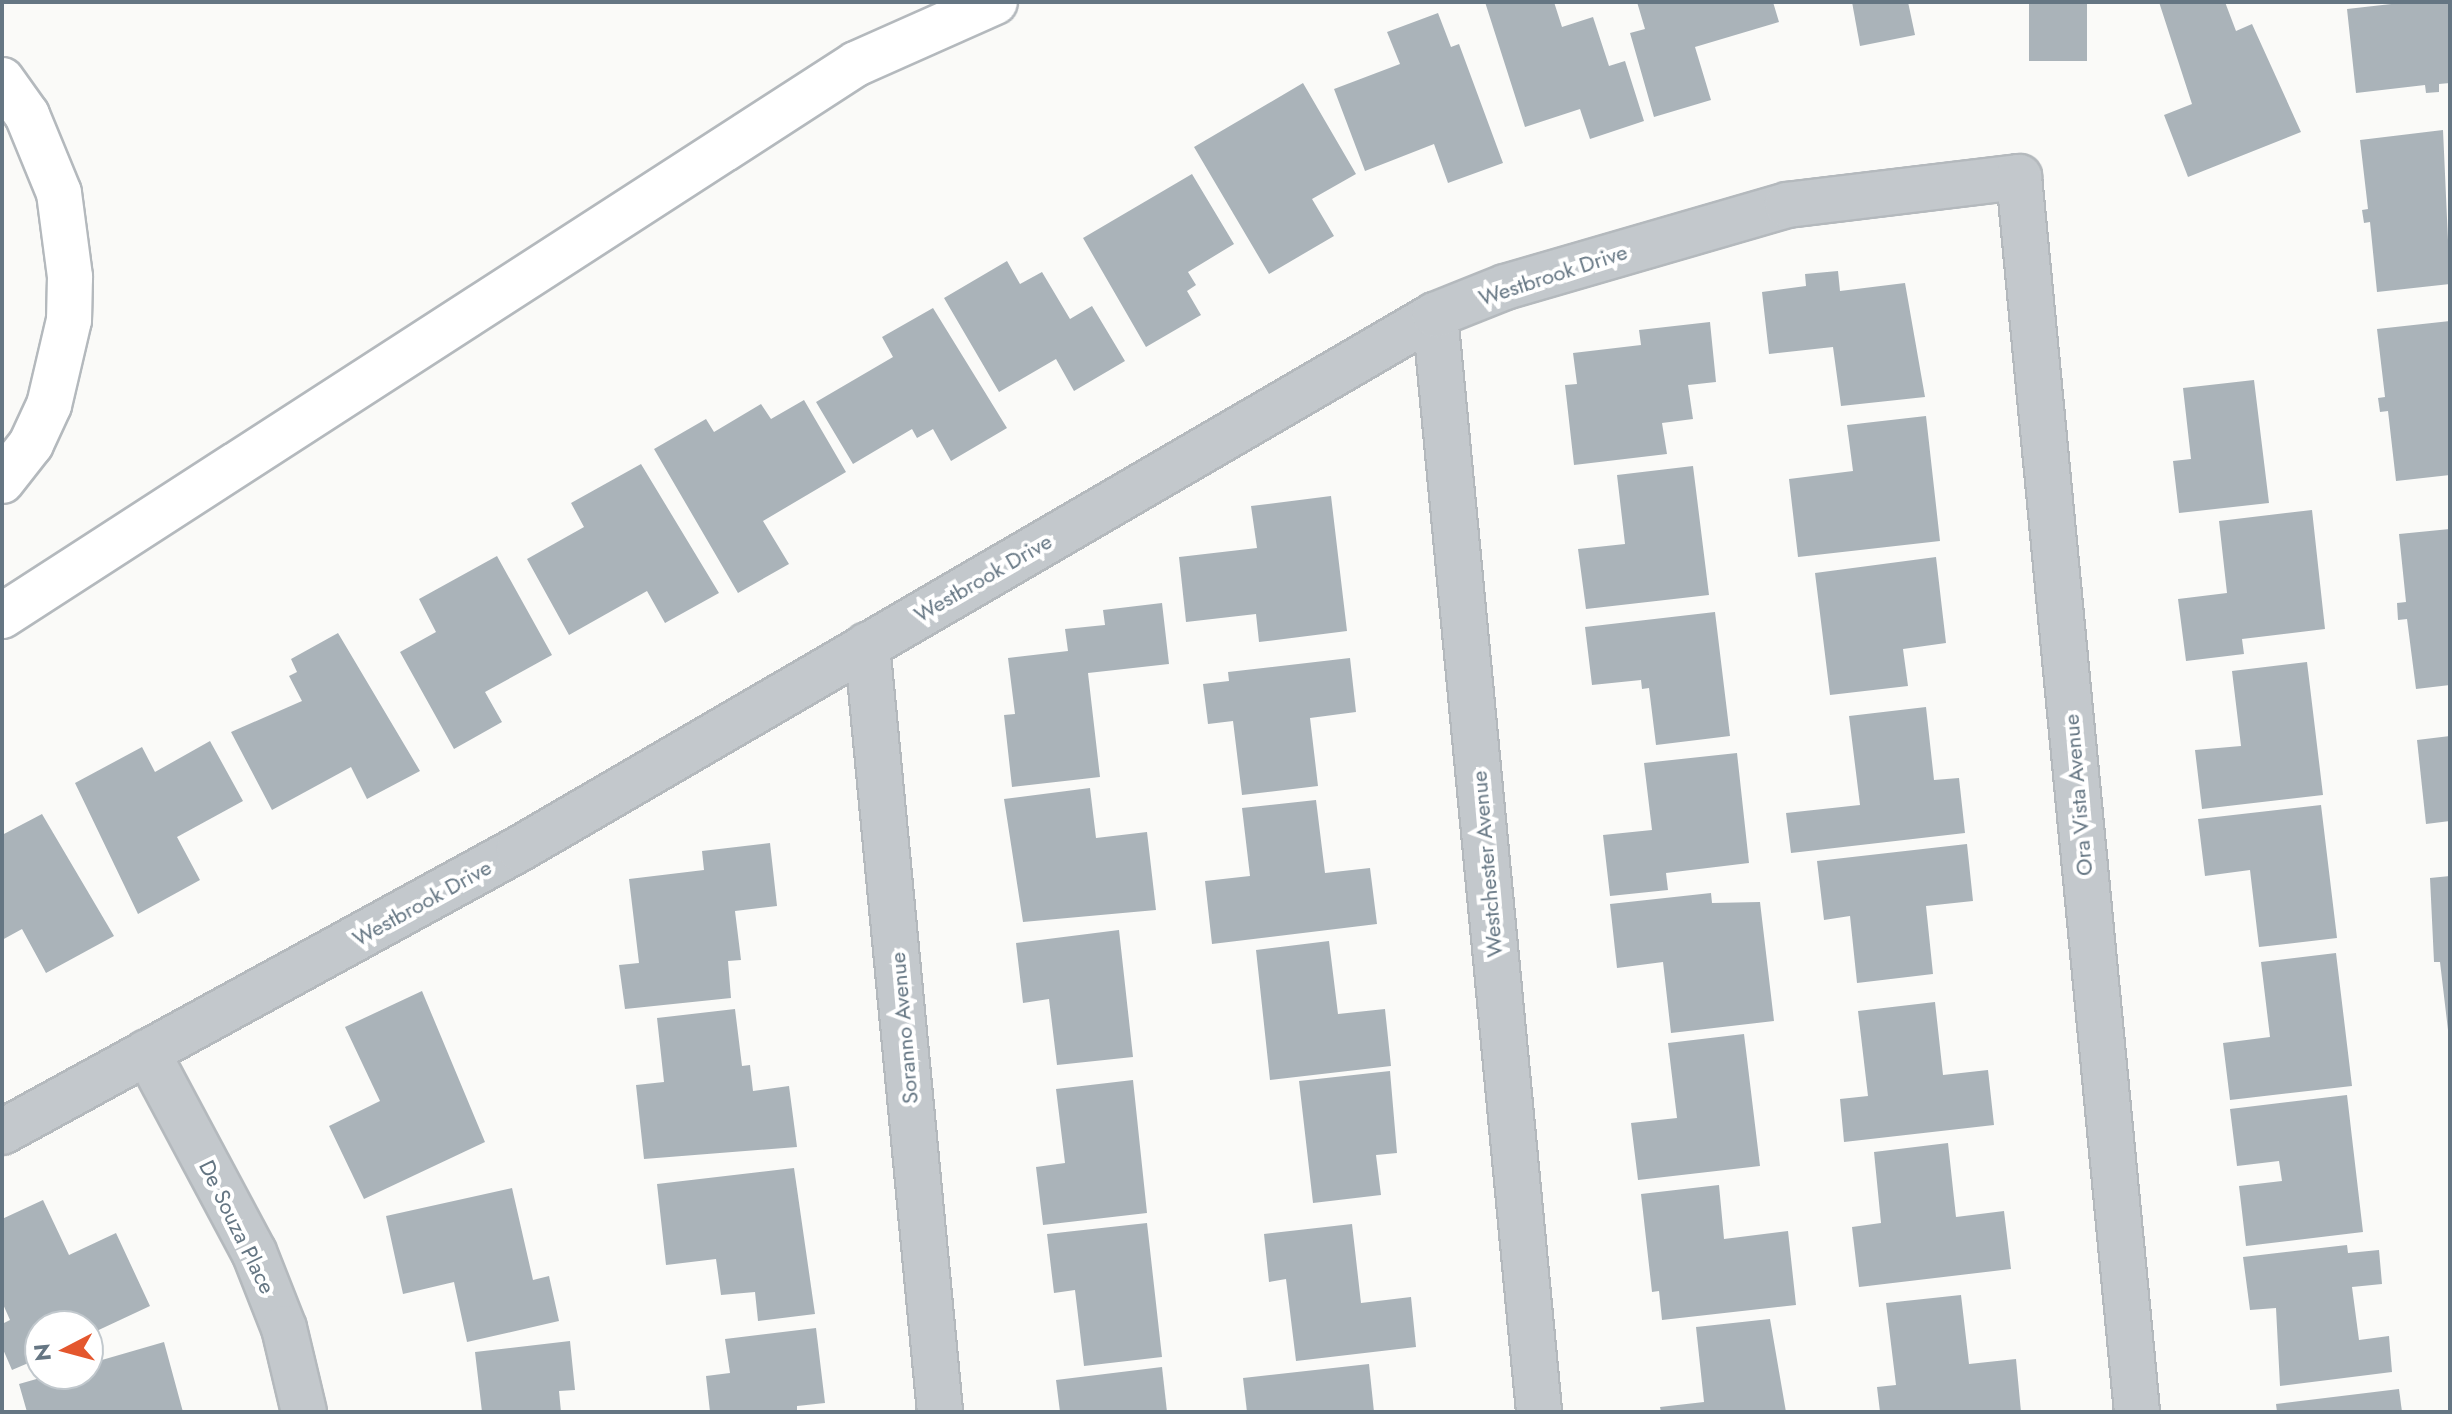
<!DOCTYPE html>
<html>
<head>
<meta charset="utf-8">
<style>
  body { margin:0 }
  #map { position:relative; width:2452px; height:1414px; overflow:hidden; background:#fafaf8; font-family:Jost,sans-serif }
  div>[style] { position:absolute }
  .building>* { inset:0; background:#aab3b9; transform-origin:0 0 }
  .roads { filter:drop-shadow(2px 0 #b4b9bd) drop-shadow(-2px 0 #b4b9bd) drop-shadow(0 2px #b4b9bd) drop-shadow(0 -2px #b4b9bd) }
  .minor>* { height:44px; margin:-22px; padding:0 22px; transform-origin:22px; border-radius:22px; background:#c3c8cc }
  .highway>* { height:44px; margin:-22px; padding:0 22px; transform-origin:22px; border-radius:22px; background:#fff }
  span { translate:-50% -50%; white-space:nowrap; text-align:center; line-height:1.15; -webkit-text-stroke:8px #fff; paint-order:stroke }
  .street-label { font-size:22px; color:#657683 }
  .frame { position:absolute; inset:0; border:4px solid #657683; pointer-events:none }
  .north { position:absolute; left:24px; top:1310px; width:80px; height:80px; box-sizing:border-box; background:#fff; border:2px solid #c1c8cd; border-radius:50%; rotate:264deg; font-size:22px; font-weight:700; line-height:32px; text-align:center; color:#657683 }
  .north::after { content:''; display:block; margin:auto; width:28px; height:36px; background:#e4572e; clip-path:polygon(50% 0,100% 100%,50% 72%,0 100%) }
</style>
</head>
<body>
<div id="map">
  <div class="building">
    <div style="clip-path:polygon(1485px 2px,1554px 2px,1562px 27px,1593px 17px,1609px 66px,1625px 61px,1644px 121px,1590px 139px,1580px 109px,1525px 127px)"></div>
    <div style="clip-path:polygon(1637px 2px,1773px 2px,1779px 22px,1695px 47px,1711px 100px,1654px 117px,1630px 33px,1645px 29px)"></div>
    <div style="clip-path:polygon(1852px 2px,1908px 2px,1915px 35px,1860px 46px)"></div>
    <div style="left:2029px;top:2px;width:58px;height:59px"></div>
    <div style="clip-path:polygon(2159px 2px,2225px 2px,2236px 31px,2252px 24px,2301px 132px,2188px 177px,2164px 115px,2192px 104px)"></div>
    <div style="clip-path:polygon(2409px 2px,2450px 2px,2450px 83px,2439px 84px,2439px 92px,2426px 93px,2425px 85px,2356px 93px,2347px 9px)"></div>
    <div style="clip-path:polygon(1438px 13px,1451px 47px,1459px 44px,1503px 163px,1448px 183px,1434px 144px,1365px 171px,1334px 89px,1400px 64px,1387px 32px)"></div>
    <div style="clip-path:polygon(1303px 83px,1356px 174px,1312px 199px,1334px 236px,1269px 274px,1194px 147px)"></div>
    <div style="clip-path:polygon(2443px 130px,2450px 284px,2377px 292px,2370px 222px,2364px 223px,2362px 210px,2368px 209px,2360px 140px)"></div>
    <div style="clip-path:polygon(1192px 174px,1234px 244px,1188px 272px,1196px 285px,1187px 291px,1201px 315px,1146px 347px,1083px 238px)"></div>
    <div style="clip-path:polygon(1007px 261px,1020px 284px,1042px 272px,1070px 319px,1092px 306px,1125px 361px,1074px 391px,1056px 359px,999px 392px,944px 298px)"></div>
    <div style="clip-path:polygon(1838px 271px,1840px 291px,1905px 283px,1925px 397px,1841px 406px,1833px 347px,1769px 354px,1762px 292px,1806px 286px,1805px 274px)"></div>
    <div style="clip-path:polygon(933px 308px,1007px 428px,951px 461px,933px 429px,917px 438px,912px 429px,853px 464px,816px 402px,893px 357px,882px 337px)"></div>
    <div style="clip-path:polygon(2450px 321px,2450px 475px,2396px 481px,2388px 411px,2380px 412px,2378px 398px,2385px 397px,2377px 329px)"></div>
    <div style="clip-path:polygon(1710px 322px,1716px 382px,1688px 385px,1693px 419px,1662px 423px,1667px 454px,1574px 465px,1565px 385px,1577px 384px,1573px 353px,1641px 345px,1639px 330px)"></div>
    <div style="clip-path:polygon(2254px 380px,2269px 503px,2179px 513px,2173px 461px,2191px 459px,2183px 388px)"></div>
    <div style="clip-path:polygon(804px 400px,846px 472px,763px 521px,789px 564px,738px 593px,654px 449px,706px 419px,714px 432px,761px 404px,771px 419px)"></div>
    <div style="clip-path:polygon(1926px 416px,1940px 541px,1798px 557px,1789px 479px,1853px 471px,1847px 425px)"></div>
    <div style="clip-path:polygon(641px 464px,719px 593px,665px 623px,647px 591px,569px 635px,527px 559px,584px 527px,571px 503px)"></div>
    <div style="clip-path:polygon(1693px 466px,1709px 595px,1586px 609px,1578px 549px,1625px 544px,1617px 475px)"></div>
    <div style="clip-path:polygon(1331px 496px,1347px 631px,1259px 642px,1256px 614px,1186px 622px,1179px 557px,1257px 548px,1251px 506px)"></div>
    <div style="clip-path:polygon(2312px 510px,2325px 629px,2242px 639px,2244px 654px,2186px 661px,2178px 599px,2227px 593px,2219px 521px)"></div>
    <div style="clip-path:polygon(2450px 529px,2450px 685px,2416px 689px,2407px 619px,2398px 620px,2397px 603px,2406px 602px,2399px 534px)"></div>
    <div style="clip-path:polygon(497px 556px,552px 655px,485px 692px,502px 722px,454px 749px,400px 652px,436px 632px,419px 599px)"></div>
    <div style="clip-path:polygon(1936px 557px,1946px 643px,1903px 649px,1908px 686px,1830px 695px,1815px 573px)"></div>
    <div style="clip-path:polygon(1162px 603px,1169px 664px,1088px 673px,1100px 777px,1012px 787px,1004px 715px,1015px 714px,1008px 658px,1068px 651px,1065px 629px,1105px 625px,1103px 610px)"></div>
    <div style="clip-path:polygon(1715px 612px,1730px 736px,1656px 745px,1649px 688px,1642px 689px,1641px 680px,1592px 685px,1585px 627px)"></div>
    <div style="clip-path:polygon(338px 633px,420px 771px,367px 799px,351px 767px,272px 810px,231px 732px,302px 701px,289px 676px,297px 672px,291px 659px)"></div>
    <div style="clip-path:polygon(1350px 658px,1356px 712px,1310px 718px,1318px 786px,1242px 795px,1233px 721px,1208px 724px,1203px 684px,1229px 681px,1228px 672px)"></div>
    <div style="clip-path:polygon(2307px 662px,2323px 795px,2202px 809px,2195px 750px,2241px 746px,2232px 671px)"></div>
    <div style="clip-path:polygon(1926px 707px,1934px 780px,1959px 778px,1965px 833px,1791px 853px,1786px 813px,1860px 805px,1849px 716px)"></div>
    <div style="clip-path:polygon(2450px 736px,2450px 821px,2426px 824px,2417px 740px)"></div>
    <div style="clip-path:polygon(210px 741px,243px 801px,177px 837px,200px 880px,138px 914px,75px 783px,142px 747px,155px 772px)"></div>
    <div style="clip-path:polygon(1737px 753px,1749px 863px,1666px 873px,1668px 890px,1610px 896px,1603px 835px,1652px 830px,1644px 763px)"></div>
    <div style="clip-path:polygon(1090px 788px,1096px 838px,1147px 832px,1156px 910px,1023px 922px,1004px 799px)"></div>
    <div style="clip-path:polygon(1316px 800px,1325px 873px,1370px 868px,1377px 924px,1212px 944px,1205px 881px,1250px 876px,1242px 808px)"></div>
    <div style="clip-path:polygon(2321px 805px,2337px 938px,2259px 947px,2250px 870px,2205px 876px,2198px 819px)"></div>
    <div style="clip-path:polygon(42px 814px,114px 936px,46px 973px,22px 929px,2px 940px,2px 835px)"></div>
    <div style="clip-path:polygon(770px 843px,777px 906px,735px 911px,741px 960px,728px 961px,731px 998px,625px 1009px,619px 965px,639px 963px,629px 879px,704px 870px,702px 851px)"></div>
    <div style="clip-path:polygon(1967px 844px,1973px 901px,1926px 906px,1933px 974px,1857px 983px,1850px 916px,1824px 920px,1817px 861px)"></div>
    <div style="clip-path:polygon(2450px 876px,2450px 1030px,2448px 1030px,2440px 962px,2434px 962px,2430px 878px)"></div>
    <div style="clip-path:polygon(1711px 893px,1712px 903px,1760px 902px,1774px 1021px,1671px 1033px,1663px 962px,1617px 968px,1610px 904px)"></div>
    <div style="clip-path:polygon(1119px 930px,1133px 1057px,1057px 1065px,1049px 999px,1023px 1003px,1016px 943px)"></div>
    <div style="clip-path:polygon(1329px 941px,1338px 1014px,1385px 1009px,1391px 1066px,1270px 1080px,1256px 950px)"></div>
    <div style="clip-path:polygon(2336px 953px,2352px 1086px,2230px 1100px,2223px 1043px,2270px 1037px,2261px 962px)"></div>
    <div style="clip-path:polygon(422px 991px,485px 1142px,364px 1199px,329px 1126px,380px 1101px,345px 1027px)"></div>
    <div style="clip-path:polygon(1935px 1002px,1943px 1075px,1988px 1070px,1994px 1125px,1844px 1142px,1840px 1099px,1868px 1096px,1858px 1011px)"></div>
    <div style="clip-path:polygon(735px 1009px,742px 1066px,750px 1065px,753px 1091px,789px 1086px,797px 1147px,644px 1159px,636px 1085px,664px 1082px,657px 1018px)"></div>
    <div style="clip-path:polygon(1744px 1034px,1760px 1166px,1638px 1180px,1631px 1123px,1677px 1118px,1668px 1043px)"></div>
    <div style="clip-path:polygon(1390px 1071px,1397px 1153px,1376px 1155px,1381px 1195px,1313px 1203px,1299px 1081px)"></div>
    <div style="clip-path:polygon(1133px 1080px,1147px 1213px,1043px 1225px,1036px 1167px,1065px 1163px,1056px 1089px)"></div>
    <div style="clip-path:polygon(2347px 1095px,2363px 1232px,2246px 1246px,2239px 1186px,2282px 1181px,2279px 1161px,2237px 1166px,2230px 1109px)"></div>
    <div style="clip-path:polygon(1948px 1143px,1956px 1217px,2004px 1211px,2011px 1269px,1859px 1287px,1852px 1227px,1881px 1223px,1874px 1152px)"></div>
    <div style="clip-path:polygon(794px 1168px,815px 1314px,758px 1321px,755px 1292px,721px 1295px,716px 1259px,666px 1265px,657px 1184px)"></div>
    <div style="clip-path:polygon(1719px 1185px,1724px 1239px,1788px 1231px,1796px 1305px,1662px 1320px,1659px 1291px,1652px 1292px,1641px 1194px)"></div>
    <div style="clip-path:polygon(512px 1188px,533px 1280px,549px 1276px,559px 1321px,467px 1342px,454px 1282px,403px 1294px,386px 1216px)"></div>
    <div style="clip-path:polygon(43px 1200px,69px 1255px,116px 1233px,150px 1306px,88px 1335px,88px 1326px,40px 1326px,40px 1358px,12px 1370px,2px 1347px,2px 1324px,10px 1320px,2px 1302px,2px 1219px)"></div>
    <div style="clip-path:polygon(1147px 1223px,1162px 1357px,1084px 1366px,1075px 1290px,1054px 1293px,1047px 1234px)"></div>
    <div style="clip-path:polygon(1352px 1224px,1361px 1303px,1411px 1297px,1416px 1347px,1296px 1361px,1286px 1279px,1269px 1282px,1264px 1234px)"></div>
    <div style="clip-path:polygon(2347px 1245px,2348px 1253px,2379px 1250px,2382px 1284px,2352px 1287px,2359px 1340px,2389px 1336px,2392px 1372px,2280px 1386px,2276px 1308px,2250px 1310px,2243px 1257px)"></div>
    <div style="clip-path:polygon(1961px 1295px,1969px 1364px,2016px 1359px,2021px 1412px,1880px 1412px,1877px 1387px,1896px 1385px,1886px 1303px)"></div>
    <div style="clip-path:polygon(1770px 1319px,1786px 1412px,1661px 1412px,1660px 1407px,1704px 1402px,1696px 1327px)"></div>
    <div style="clip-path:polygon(816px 1328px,825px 1403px,797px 1406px,797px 1412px,710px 1412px,706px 1376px,730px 1373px,725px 1339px)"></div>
    <div style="clip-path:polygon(570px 1341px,575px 1390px,559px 1391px,561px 1412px,482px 1412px,475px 1352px)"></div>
    <div style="clip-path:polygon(164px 1342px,183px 1412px,27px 1412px,19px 1384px,54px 1374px,88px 1374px,88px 1364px)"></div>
    <div style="clip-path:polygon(1369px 1364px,1374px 1412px,1247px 1412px,1243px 1378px)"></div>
    <div style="clip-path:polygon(1162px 1367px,1167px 1412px,1060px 1412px,1056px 1380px)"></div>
    <div style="clip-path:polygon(2399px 1389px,2402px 1412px,2277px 1412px,2276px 1404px)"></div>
  </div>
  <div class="roads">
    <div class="minor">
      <div style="left:1435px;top:315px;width:1102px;rotate:84.58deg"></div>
      <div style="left:867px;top:645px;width:770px;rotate:84.56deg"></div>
      <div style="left:147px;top:1052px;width:227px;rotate:61.9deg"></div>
      <div style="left:254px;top:1252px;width:82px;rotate:68.5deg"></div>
      <div style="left:284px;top:1328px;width:86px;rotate:76.6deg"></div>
      <div style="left:2px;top:1132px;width:589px;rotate:-28.7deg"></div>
      <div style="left:519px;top:849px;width:1060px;rotate:-30.24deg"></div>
      <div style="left:1435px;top:315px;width:75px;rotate:-21.8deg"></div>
      <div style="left:1505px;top:287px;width:294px;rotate:-16.2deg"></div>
      <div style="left:1787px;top:205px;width:234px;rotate:-6.9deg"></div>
      <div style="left:2019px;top:177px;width:1241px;rotate:84.54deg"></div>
    </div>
    <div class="highway">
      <div style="left:2px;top:80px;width:43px;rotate:54.5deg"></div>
      <div style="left:27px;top:115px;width:84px;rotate:67.7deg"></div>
      <div style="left:59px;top:193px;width:85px;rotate:82.5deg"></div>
      <div style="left:70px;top:277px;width:43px;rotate:91.3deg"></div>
      <div style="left:69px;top:320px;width:87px;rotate:103.2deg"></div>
      <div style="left:49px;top:405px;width:43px;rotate:114.8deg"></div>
      <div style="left:31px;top:444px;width:47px;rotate:128.1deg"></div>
      <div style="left:2px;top:616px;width:1017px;rotate:-32.88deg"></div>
      <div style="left:856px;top:64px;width:152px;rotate:-24deg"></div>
    </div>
  </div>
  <div class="street-label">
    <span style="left:1553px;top:275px;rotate:-18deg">Westbrook Drive</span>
    <span style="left:983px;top:578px;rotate:-30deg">Westbrook Drive</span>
    <span style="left:2078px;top:795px;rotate:-95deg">Ora Vista Avenue</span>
    <span style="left:1487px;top:864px;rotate:-95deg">Westchester Avenue</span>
    <span style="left:422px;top:903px;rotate:-29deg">Westbrook Drive</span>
    <span style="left:904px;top:1028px;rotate:-95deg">Soranno Avenue</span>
    <span style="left:237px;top:1227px;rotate:64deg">De Souza Place</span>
  </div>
  <div class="frame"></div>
  <div class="north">N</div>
</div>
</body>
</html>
